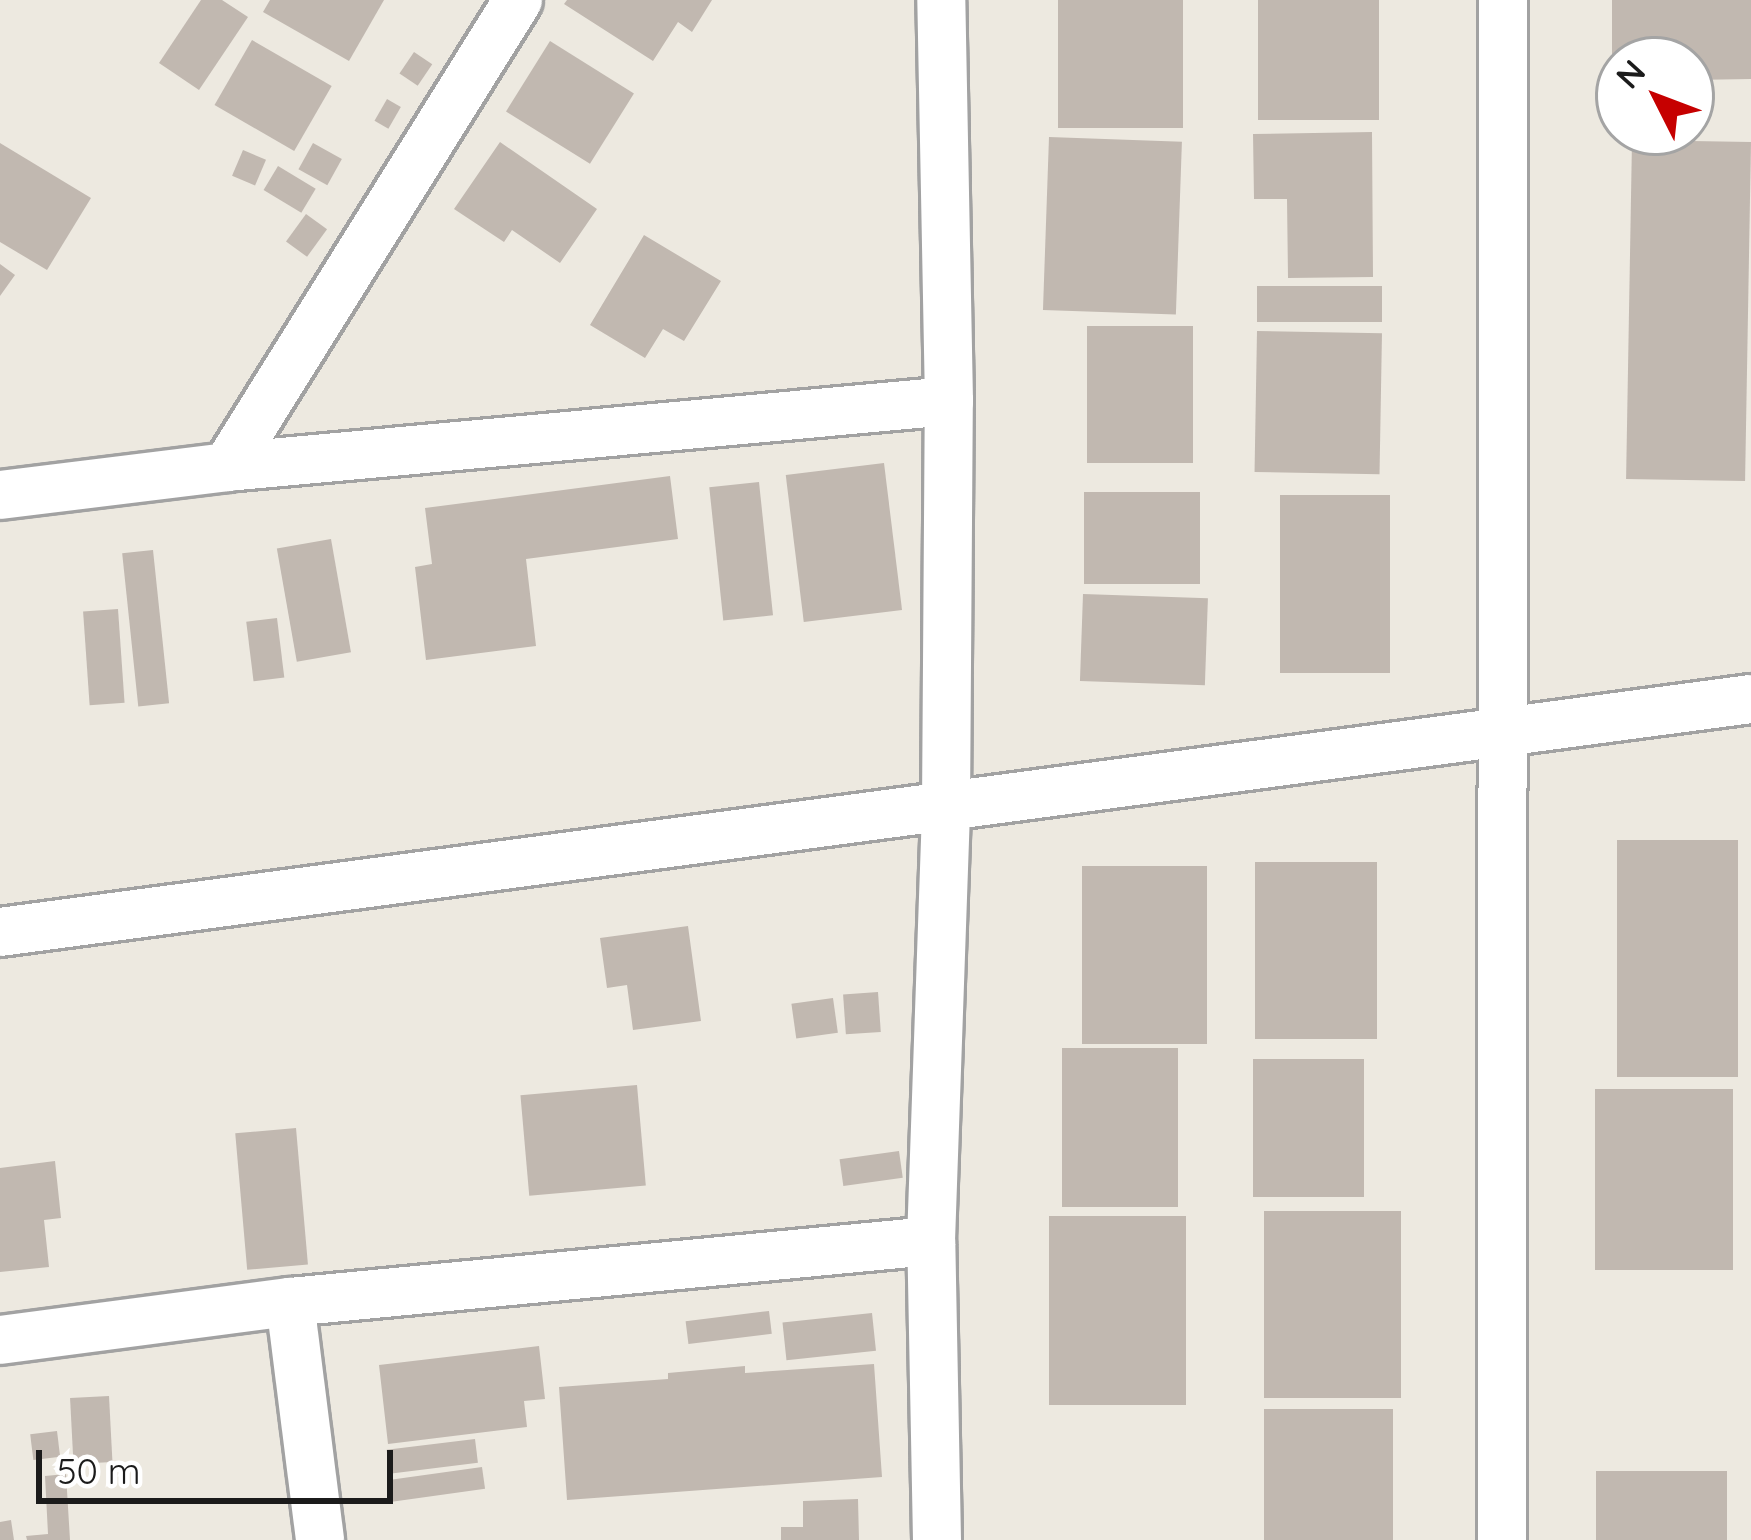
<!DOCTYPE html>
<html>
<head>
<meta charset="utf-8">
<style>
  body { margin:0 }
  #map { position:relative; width:1751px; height:1540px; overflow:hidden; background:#ede9e0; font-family:Quicksand,sans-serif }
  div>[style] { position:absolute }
  .building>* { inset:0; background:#c1b8b0; transform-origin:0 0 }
  .roads { filter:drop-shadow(3px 0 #a2a2a2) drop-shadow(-3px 0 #a2a2a2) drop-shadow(0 3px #a2a2a2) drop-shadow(0 -3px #a2a2a2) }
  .minor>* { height:48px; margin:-24px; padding:0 24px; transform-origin:24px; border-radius:24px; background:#fff }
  span { translate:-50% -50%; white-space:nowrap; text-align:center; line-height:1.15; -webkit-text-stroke:9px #fff; paint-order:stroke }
  .north { position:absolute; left:1595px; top:36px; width:120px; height:120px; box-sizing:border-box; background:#fff; border:3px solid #a4a4a4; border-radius:50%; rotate:312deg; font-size:33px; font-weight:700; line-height:48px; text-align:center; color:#1b1b1b }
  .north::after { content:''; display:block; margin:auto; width:42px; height:54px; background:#c60000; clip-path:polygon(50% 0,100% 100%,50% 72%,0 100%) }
  .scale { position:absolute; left:36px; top:1450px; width:357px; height:54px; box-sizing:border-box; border:6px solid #1b1b1b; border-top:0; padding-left:15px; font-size:36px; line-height:42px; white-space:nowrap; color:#1b1b1b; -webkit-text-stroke:9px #fff; paint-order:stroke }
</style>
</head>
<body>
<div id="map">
  <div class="building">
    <div style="clip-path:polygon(201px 0,222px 0,248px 17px,199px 90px,159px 63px)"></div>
    <div style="clip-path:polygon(270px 0,384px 0,349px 61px,263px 12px)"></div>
    <div style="clip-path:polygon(567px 0,712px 0,692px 32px,678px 22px,653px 61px,564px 4px)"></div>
    <div style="left:1058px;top:0;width:125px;height:128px"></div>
    <div style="left:1258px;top:0;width:121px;height:120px"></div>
    <div style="clip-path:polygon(1612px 0,1751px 0,1751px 79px,1691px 80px,1691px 60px,1619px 60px,1619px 80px,1612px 81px)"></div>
    <div style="left:252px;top:40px;width:92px;height:75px;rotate:30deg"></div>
    <div style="left:550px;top:41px;width:99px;height:83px;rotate:32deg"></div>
    <div style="left:414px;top:52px;width:22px;height:26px;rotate:34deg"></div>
    <div style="left:387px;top:99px;width:16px;height:25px;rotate:30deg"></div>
    <div style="clip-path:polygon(1372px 132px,1373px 277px,1288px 278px,1287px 199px,1254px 199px,1253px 134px)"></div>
    <div style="left:1049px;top:137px;width:133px;height:173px;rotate:2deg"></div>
    <div style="left:1632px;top:140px;width:119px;height:339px;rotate:1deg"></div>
    <div style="clip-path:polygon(500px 142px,597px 209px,560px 263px,512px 230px,504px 242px,454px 209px)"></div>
    <div style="clip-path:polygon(0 143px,91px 198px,47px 270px,0 242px)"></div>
    <div style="left:313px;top:143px;width:33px;height:30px;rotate:29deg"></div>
    <div style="left:243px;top:150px;width:25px;height:28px;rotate:23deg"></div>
    <div style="left:278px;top:166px;width:44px;height:28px;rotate:31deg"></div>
    <div style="left:306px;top:214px;width:26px;height:34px;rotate:36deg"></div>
    <div style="clip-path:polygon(644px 235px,721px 281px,684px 341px,663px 329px,645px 358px,590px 325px)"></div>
    <div style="clip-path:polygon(0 264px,15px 275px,0 296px)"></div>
    <div style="left:1382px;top:286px;width:36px;height:125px;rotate:90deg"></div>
    <div style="left:1193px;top:326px;width:137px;height:106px;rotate:90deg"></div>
    <div style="left:1257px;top:331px;width:125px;height:141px;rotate:1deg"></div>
    <div style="left:884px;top:463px;width:148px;height:99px;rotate:83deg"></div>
    <div style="clip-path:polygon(670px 476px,678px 539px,526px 559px,536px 646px,426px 660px,415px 567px,432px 564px,425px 508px)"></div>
    <div style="left:759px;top:482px;width:134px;height:50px;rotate:84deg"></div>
    <div style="left:1084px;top:492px;width:116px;height:92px"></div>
    <div style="left:1390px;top:495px;width:178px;height:110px;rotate:90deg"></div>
    <div style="left:331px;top:539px;width:115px;height:55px;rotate:80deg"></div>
    <div style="left:153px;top:550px;width:154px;height:31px;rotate:84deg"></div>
    <div style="left:1083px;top:594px;width:125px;height:87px;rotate:2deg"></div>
    <div style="left:118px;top:609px;width:94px;height:35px;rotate:86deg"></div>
    <div style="left:277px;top:618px;width:60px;height:31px;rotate:83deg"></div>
    <div style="left:1738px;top:840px;width:237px;height:121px;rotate:90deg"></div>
    <div style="left:1377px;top:862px;width:177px;height:122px;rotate:90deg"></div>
    <div style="left:1082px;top:866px;width:125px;height:178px"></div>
    <div style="clip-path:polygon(688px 926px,701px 1021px,633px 1030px,627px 985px,607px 988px,600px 938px)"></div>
    <div style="left:878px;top:992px;width:40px;height:35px;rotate:86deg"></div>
    <div style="left:833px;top:998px;width:35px;height:42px;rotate:82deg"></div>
    <div style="left:1062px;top:1048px;width:116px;height:159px"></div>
    <div style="left:1253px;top:1059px;width:111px;height:138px"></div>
    <div style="left:637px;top:1085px;width:101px;height:117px;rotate:85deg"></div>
    <div style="left:1733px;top:1089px;width:181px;height:138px;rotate:90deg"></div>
    <div style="left:296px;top:1128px;width:137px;height:61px;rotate:85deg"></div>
    <div style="left:899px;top:1151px;width:27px;height:60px;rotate:82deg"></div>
    <div style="clip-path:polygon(55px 1161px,61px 1218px,44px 1220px,49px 1267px,0 1272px,0 1168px)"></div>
    <div style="left:1264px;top:1211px;width:137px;height:187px"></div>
    <div style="left:1049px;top:1216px;width:137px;height:189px"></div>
    <div style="left:769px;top:1311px;width:23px;height:84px;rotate:83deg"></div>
    <div style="left:872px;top:1313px;width:38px;height:90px;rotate:84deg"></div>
    <div style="clip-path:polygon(539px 1346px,545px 1399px,524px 1401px,527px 1427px,388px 1444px,379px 1365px)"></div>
    <div style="clip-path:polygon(874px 1364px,882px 1477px,567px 1500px,559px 1387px,668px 1379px,668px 1373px,745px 1366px,745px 1373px)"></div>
    <div style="left:109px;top:1396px;width:66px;height:39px;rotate:87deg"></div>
    <div style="left:1264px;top:1409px;width:129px;height:131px"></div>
    <div style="left:57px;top:1431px;width:26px;height:27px;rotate:83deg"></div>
    <div style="left:475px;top:1439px;width:24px;height:89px;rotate:83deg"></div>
    <div style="left:482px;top:1467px;width:22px;height:94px;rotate:82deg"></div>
    <div style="left:1596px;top:1471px;width:131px;height:69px"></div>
    <div style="clip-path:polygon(66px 1474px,70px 1540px,27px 1540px,26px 1536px,48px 1534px,45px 1476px)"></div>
    <div style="clip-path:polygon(858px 1499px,859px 1540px,781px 1540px,781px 1527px,803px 1527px,803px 1501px)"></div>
    <div style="clip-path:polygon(11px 1520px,14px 1540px,0 1540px,0 1522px)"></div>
  </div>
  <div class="roads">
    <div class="minor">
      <div style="left:227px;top:467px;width:550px;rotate:-58.07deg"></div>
      <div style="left:0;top:495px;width:229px;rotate:-7deg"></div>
      <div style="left:227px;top:467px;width:725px;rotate:-5.22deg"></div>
      <div style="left:0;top:932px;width:1766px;rotate:-7.58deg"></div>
      <div style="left:290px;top:1302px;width:240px;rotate:82.8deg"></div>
      <div style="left:0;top:1340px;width:292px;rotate:-7.5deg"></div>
      <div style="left:290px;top:1302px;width:644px;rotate:-5.44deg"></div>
      <div style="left:937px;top:1540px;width:299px;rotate:-91.1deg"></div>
      <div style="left:931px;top:1241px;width:434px;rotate:-88deg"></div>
      <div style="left:946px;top:807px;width:406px;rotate:-89.6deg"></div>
      <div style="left:949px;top:401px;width:401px;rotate:-91.1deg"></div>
      <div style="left:1502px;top:1540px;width:1540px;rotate:-89.96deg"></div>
    </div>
  </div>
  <div class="north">N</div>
  <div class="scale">50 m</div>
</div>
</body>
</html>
